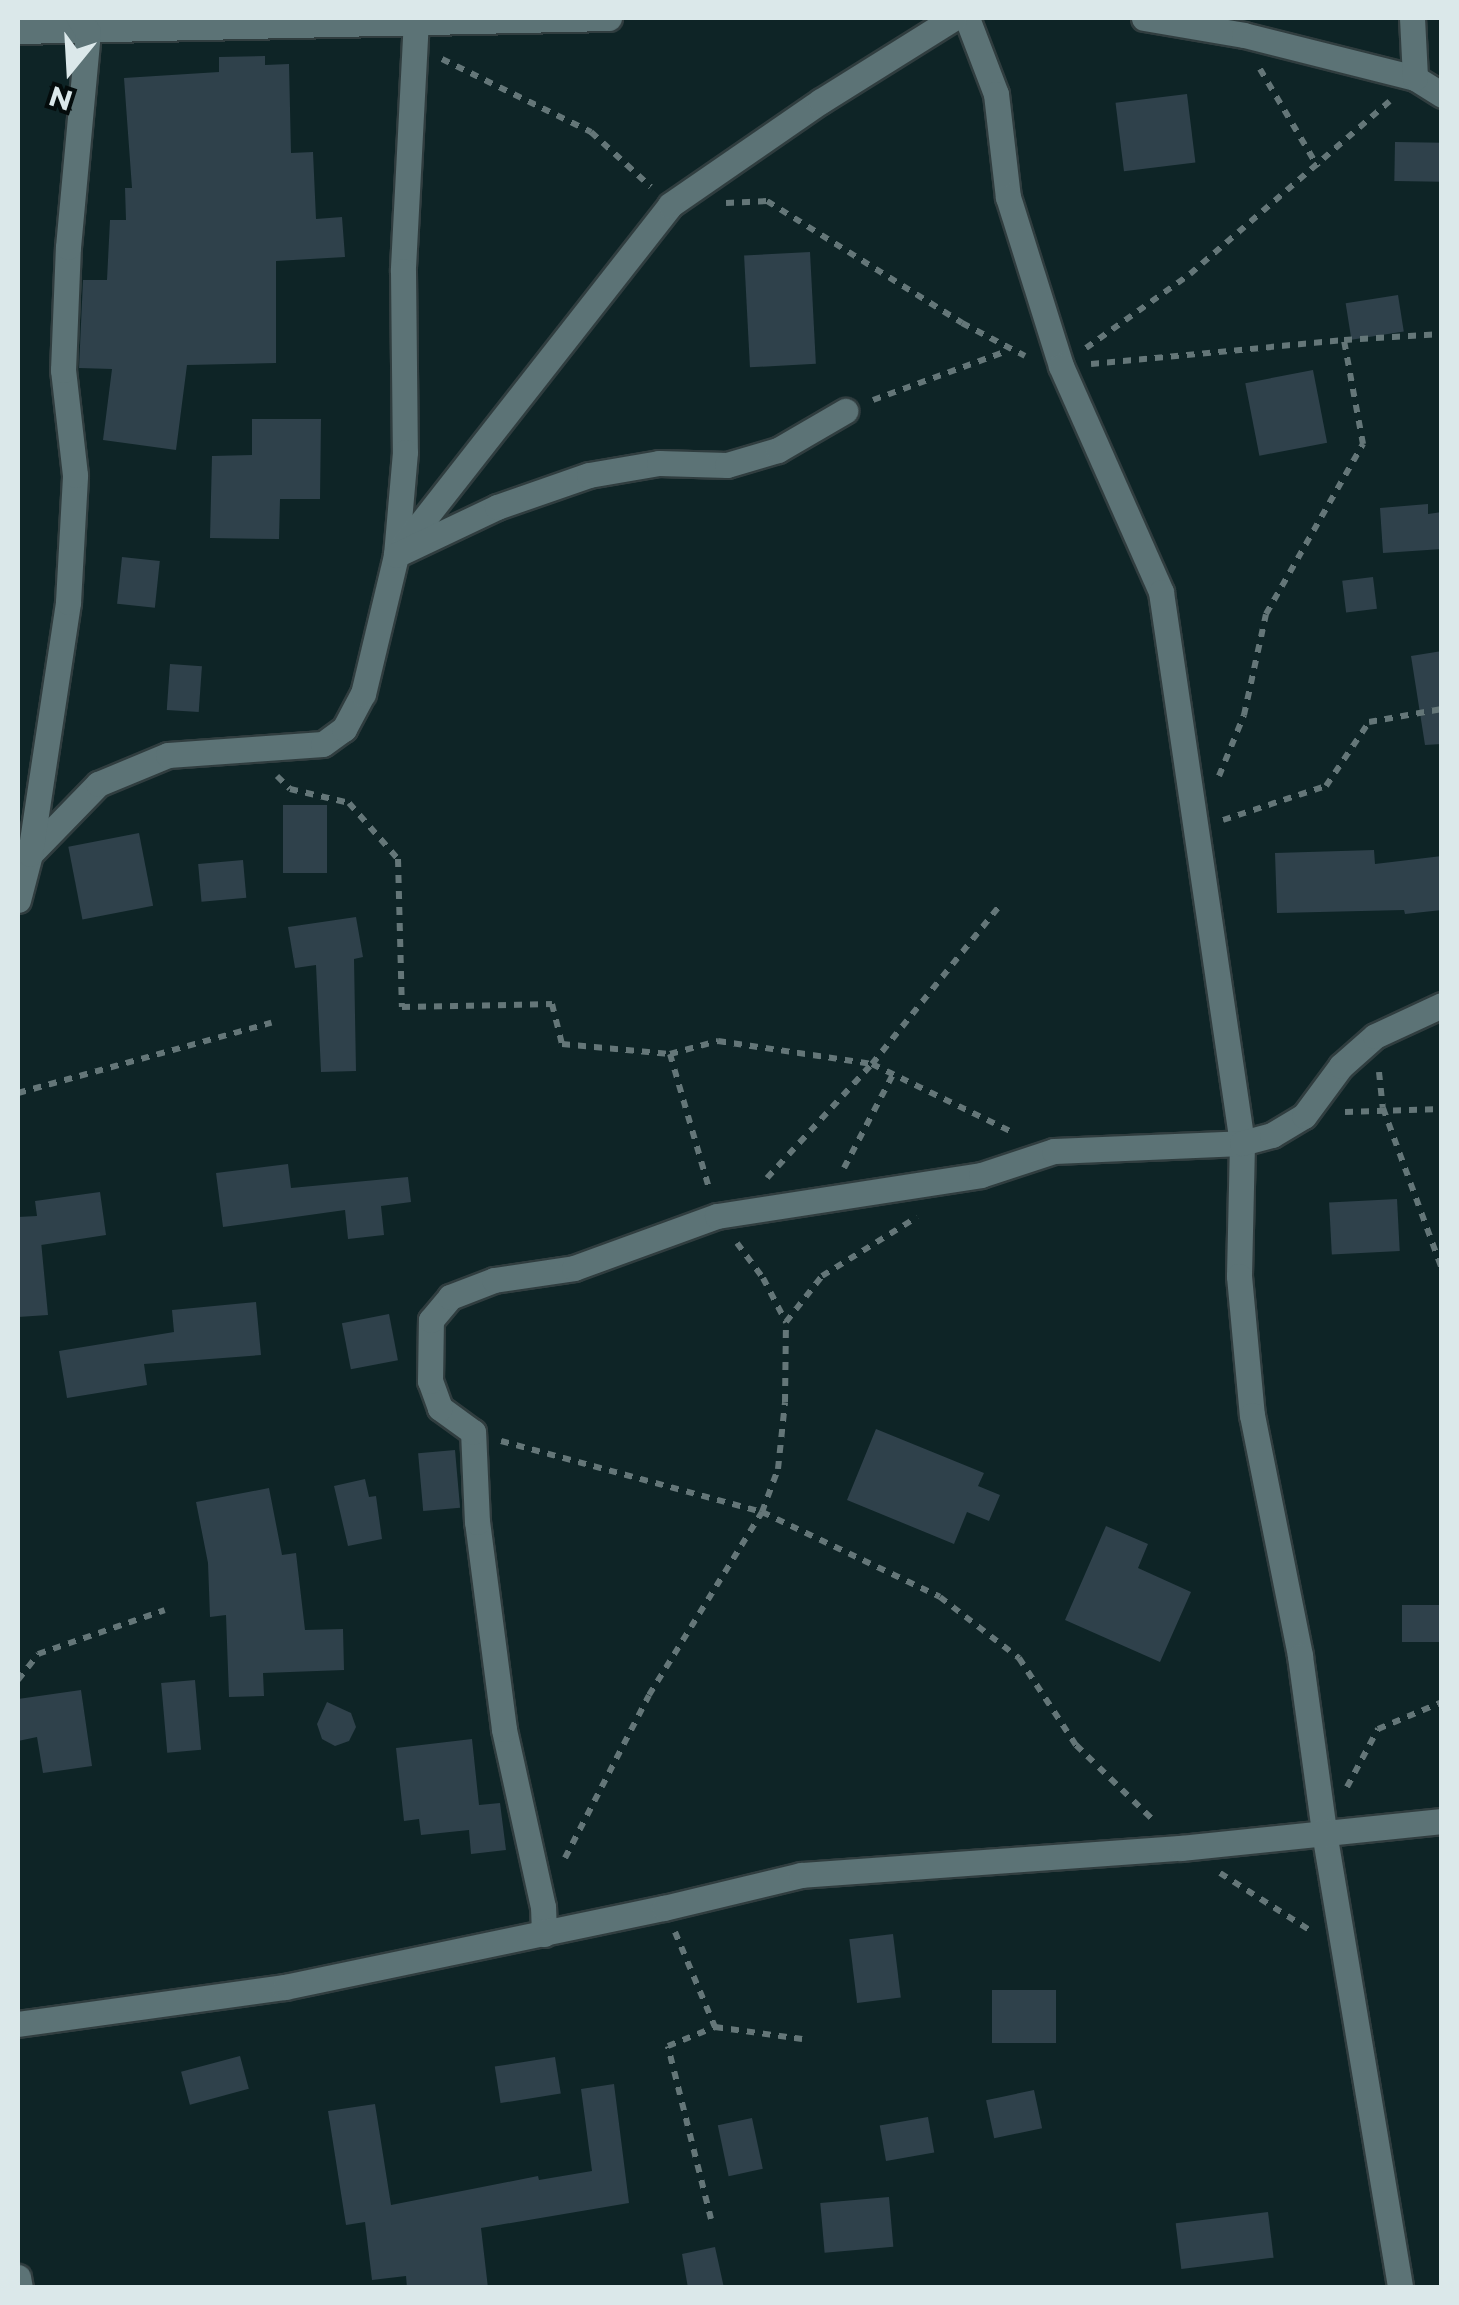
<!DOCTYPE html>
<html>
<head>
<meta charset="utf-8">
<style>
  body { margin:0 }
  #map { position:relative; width:1459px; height:2305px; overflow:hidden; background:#0e2426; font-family:Montserrat,sans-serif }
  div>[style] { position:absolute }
  .building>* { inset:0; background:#2f414b; transform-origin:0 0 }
  .path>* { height:6px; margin-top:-3px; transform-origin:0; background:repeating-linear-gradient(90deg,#647678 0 8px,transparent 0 16px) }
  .roads { filter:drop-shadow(2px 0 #303d3f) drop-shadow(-2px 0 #303d3f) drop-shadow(0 2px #303d3f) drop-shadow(0 -2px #303d3f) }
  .minor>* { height:25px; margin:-12.5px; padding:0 12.5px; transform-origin:12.5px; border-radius:12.5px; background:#5c7376 }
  span { translate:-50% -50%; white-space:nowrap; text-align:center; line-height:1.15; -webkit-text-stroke:8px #040c0c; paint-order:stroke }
  .frame { position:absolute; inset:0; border:20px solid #dbe8ea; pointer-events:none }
  .north { position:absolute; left:20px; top:20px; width:100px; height:100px; -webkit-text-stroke:8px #040c0c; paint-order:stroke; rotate:198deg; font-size:28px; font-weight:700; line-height:40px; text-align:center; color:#dbe8ea }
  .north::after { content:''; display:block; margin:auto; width:35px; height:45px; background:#dbe8ea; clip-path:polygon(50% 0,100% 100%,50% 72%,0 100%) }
</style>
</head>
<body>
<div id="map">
  <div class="building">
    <div style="clip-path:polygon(265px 56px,265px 65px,289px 64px,291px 153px,313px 152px,316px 219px,342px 217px,345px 257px,276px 261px,276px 363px,187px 365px,176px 450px,103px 440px,112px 369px,79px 368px,83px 280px,107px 280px,110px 220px,126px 220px,125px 188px,132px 188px,124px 78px,219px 72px,219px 57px)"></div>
    <div style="left:1187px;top:94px;width:69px;height:72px;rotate:83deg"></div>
    <div style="left:1395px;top:142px;width:47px;height:39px;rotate:1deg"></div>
    <div style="left:810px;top:252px;width:112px;height:66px;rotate:87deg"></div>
    <div style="left:1398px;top:295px;width:37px;height:53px;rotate:81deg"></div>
    <div style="left:1313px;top:370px;width:74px;height:69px;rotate:79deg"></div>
    <div style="clip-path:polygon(252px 419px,321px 419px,320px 499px,280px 499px,279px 539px,210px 538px,212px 456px,252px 455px)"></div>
    <div style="clip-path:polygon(1428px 504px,1428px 514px,1442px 512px,1442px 549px,1383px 553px,1380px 508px)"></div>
    <div style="left:122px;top:557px;width:38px;height:47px;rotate:6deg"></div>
    <div style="left:1373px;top:577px;width:32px;height:31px;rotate:83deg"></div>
    <div style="clip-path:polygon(1442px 651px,1442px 744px,1425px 745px,1411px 656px)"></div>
    <div style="left:170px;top:664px;width:32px;height:46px;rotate:4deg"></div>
    <div style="left:283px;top:805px;width:44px;height:68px"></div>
    <div style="left:139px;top:833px;width:74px;height:72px;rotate:79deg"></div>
    <div style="clip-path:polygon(1374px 850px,1375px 864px,1442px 856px,1442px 910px,1405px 914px,1404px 910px,1277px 913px,1275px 853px)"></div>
    <div style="left:243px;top:860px;width:38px;height:45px;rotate:85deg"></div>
    <div style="clip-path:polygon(356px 917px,363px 957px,354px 959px,356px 1071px,321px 1072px,316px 965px,295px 968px,288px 927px)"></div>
    <div style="clip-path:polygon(288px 1164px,291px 1188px,408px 1177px,411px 1202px,381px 1206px,384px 1235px,348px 1239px,345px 1210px,223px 1227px,216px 1173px)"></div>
    <div style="clip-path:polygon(100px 1192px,106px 1235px,41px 1245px,41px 1241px,48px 1315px,18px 1317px,18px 1217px,37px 1216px,35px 1201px)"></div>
    <div style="left:1397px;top:1199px;width:52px;height:68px;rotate:87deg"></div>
    <div style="clip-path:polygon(256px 1302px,261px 1355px,144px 1364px,147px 1385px,67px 1398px,59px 1351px,174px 1332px,172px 1310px)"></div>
    <div style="left:389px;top:1314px;width:47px;height:48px;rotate:79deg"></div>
    <div style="clip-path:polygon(876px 1429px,984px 1473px,978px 1486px,1000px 1495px,989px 1521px,967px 1512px,954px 1544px,847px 1500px)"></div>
    <div style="left:455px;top:1450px;width:58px;height:37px;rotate:85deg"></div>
    <div style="clip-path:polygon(365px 1479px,369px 1497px,376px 1496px,382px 1539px,348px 1546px,334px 1486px)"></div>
    <div style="clip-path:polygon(269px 1488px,282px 1555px,296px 1553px,305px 1630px,343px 1629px,344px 1670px,263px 1673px,264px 1696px,229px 1697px,226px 1615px,210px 1617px,208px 1563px,196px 1502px)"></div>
    <div style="clip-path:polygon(1106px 1526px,1148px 1544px,1138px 1568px,1191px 1592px,1160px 1662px,1065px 1620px)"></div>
    <div style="left:1442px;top:1605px;width:37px;height:40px;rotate:90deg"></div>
    <div style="left:195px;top:1680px;width:70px;height:34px;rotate:85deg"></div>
    <div style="clip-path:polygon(81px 1690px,92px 1766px,43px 1773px,37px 1737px,18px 1741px,18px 1699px)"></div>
    <div style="clip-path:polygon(327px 1702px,351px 1713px,356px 1727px,349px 1741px,335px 1746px,322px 1739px,317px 1724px)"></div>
    <div style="clip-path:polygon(472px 1739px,479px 1805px,500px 1803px,506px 1850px,471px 1854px,469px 1830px,421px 1835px,419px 1819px,404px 1821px,396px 1748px)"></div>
    <div style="left:893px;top:1934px;width:64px;height:44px;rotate:83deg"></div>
    <div style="left:992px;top:1990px;width:64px;height:53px"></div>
    <div style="left:240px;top:2056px;width:34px;height:61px;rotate:75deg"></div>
    <div style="left:555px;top:2057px;width:37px;height:61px;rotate:81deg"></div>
    <div style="clip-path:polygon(614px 2084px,629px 2203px,481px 2228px,488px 2288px,407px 2288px,406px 2276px,372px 2280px,365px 2222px,346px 2225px,328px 2111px,375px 2104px,391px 2205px,538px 2176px,539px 2180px,592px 2171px,581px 2089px)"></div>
    <div style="left:1034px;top:2090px;width:39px;height:49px;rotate:78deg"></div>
    <div style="left:928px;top:2117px;width:36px;height:49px;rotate:80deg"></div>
    <div style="left:752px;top:2118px;width:52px;height:35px;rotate:78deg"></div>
    <div style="left:889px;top:2197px;width:50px;height:69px;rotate:85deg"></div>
    <div style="left:1268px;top:2212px;width:46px;height:93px;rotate:83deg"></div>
    <div style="clip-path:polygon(715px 2247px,724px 2288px,688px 2288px,682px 2254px)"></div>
  </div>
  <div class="path">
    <div style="left:442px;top:59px;width:166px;rotate:26.1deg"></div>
    <div style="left:591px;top:132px;width:81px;rotate:42.5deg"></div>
    <div style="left:1260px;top:69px;width:114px;rotate:59.4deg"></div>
    <div style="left:726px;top:203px;width:41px;rotate:-2.8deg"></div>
    <div style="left:767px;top:201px;width:230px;rotate:32deg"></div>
    <div style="left:962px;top:323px;width:71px;rotate:27.6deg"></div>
    <div style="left:1086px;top:348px;width:128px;rotate:-35.4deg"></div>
    <div style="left:1190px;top:274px;width:264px;rotate:-40.9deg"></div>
    <div style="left:1091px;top:364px;width:254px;rotate:-5.4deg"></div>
    <div style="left:873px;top:400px;width:143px;rotate:-20.1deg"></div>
    <div style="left:277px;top:776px;width:18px;rotate:45deg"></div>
    <div style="left:290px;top:789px;width:61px;rotate:13.3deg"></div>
    <div style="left:349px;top:803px;width:74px;rotate:48.8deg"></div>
    <div style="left:398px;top:859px;width:148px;rotate:88.5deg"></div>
    <div style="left:402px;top:1007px;width:150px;rotate:-1.1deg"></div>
    <div style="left:552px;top:1004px;width:41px;rotate:76deg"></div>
    <div style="left:562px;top:1044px;width:108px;rotate:5.3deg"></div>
    <div style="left:670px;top:1054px;width:50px;rotate:-15.2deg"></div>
    <div style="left:718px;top:1041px;width:156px;rotate:8.5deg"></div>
    <div style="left:872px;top:1064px;width:156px;rotate:25.9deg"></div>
    <div style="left:1219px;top:776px;width:66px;rotate:-67.7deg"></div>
    <div style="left:1244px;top:715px;width:103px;rotate:-77.7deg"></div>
    <div style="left:1266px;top:614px;width:196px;rotate:-60.3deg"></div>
    <div style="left:1363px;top:444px;width:106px;rotate:-100.4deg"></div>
    <div style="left:1344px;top:340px;width:98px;rotate:-3.5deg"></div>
    <div style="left:1223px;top:820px;width:108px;rotate:-18.3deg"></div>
    <div style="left:1326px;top:786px;width:77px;rotate:-56.1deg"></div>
    <div style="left:1369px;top:722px;width:74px;rotate:-10.1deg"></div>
    <div style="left:670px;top:1054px;width:140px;rotate:73.8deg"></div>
    <div style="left:1379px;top:1072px;width:36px;rotate:84deg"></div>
    <div style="left:1383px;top:1108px;width:171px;rotate:69.9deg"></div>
    <div style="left:18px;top:1093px;width:263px;rotate:-15.5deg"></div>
    <div style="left:1345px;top:1112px;width:97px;rotate:-1.8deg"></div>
    <div style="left:844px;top:1168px;width:104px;rotate:-62.4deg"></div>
    <div style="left:767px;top:1178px;width:155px;rotate:-47.4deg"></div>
    <div style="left:872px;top:1064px;width:206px;rotate:-51.1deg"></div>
    <div style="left:737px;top:1243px;width:44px;rotate:53.4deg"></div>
    <div style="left:763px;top:1278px;width:50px;rotate:62.4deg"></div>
    <div style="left:501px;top:1441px;width:270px;rotate:15.2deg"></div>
    <div style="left:762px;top:1512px;width:197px;rotate:25.5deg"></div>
    <div style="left:940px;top:1597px;width:100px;rotate:37.7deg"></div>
    <div style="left:1019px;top:1658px;width:104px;rotate:56.8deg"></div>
    <div style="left:1076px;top:1745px;width:106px;rotate:44.2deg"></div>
    <div style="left:18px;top:1680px;width:33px;rotate:-52deg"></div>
    <div style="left:38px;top:1654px;width:134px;rotate:-19.1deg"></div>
    <div style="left:1347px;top:1787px;width:66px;rotate:-61.9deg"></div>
    <div style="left:1378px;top:1729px;width:69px;rotate:-22.9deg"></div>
    <div style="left:565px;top:1858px;width:183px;rotate:-62.7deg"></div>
    <div style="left:649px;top:1695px;width:215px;rotate:-58.3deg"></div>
    <div style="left:762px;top:1512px;width:46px;rotate:-69.6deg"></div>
    <div style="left:778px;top:1469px;width:67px;rotate:-84deg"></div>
    <div style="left:785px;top:1402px;width:80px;rotate:-89.3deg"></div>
    <div style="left:786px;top:1322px;width:58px;rotate:-52deg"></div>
    <div style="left:822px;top:1276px;width:112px;rotate:-31.8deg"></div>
    <div style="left:1220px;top:1873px;width:108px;rotate:32.5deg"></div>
    <div style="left:675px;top:1932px;width:103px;rotate:67.2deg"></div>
    <div style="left:715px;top:2027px;width:88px;rotate:7.9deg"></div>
    <div style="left:711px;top:2219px;width:178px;rotate:-104deg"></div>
    <div style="left:668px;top:2046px;width:51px;rotate:-22deg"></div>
  </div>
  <div class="roads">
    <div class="minor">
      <div style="left:967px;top:18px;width:81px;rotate:69.1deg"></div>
      <div style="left:996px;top:94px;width:104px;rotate:83.4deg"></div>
      <div style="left:1008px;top:197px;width:177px;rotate:72.6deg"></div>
      <div style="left:1061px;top:366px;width:247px;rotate:66.1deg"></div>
      <div style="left:1161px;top:592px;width:557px;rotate:81.64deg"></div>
      <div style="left:1242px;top:1143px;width:133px;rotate:91.3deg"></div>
      <div style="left:1239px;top:1276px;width:140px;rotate:84.7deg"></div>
      <div style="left:1252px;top:1415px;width:246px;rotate:78.7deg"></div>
      <div style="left:1300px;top:1656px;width:178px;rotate:82.2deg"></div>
      <div style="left:1324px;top:1832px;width:462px;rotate:80.5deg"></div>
      <div style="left:1144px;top:18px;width:101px;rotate:9.6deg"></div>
      <div style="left:1244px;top:35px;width:176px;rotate:14.1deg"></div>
      <div style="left:1415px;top:78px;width:32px;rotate:32deg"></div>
      <div style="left:1412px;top:18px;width:60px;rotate:87.1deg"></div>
      <div style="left:416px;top:19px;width:252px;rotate:93deg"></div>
      <div style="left:403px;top:271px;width:181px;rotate:89.4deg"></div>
      <div style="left:405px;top:452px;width:103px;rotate:95deg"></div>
      <div style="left:396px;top:555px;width:444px;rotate:-51.9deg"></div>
      <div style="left:670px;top:205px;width:183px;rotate:-34.6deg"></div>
      <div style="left:821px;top:101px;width:157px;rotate:-32deg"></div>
      <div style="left:18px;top:31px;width:591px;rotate:-1.26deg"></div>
      <div style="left:30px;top:854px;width:98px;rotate:-45.8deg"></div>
      <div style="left:98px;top:784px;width:76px;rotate:-22.5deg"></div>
      <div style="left:168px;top:755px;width:155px;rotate:-4.1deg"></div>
      <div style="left:323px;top:744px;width:26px;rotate:-36deg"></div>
      <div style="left:344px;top:729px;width:40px;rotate:-62deg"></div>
      <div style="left:363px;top:694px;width:143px;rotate:-76.6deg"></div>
      <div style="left:396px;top:555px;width:112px;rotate:-25.4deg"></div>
      <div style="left:497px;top:507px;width:97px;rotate:-19.2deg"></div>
      <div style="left:589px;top:475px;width:71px;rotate:-9.7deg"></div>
      <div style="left:659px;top:463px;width:68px;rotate:1.7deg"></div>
      <div style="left:727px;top:465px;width:53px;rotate:-16.4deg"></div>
      <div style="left:778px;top:450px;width:78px;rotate:-30.2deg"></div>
      <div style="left:18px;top:900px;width:48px;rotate:-75.4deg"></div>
      <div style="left:30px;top:854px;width:255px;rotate:-81.4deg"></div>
      <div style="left:68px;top:602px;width:127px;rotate:-86.8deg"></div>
      <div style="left:75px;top:475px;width:106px;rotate:-96.5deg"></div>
      <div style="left:63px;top:370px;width:123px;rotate:-87.7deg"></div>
      <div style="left:68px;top:247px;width:216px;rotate:-84.7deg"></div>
      <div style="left:88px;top:32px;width:17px;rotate:-123deg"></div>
      <div style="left:544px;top:1934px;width:27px;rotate:-92deg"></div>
      <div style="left:543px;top:1907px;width:182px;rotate:-102.4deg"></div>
      <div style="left:504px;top:1729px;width:209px;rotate:-97.4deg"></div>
      <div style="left:477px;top:1522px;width:90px;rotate:-92.5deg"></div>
      <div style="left:473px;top:1432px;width:41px;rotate:-144deg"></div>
      <div style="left:440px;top:1408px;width:29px;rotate:-110deg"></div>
      <div style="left:430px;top:1381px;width:61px;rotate:-89.1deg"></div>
      <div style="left:431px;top:1320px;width:30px;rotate:-50deg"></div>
      <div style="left:450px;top:1297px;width:47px;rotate:-21.1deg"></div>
      <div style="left:494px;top:1280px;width:81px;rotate:-8.5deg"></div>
      <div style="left:574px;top:1268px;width:152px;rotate:-20deg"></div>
      <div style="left:717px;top:1216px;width:267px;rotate:-8.8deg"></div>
      <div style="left:981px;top:1175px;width:77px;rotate:-18.2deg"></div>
      <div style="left:1054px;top:1151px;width:188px;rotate:-2.4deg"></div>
      <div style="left:1242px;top:1143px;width:31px;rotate:-15deg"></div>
      <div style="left:1272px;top:1135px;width:37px;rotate:-31deg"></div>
      <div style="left:1304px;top:1116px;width:62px;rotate:-53.5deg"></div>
      <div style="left:1341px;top:1066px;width:45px;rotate:-41.4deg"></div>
      <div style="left:1375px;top:1036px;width:74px;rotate:-24.8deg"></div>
      <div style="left:18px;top:2024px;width:270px;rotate:-7.9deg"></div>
      <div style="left:285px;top:1987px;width:387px;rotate:-11.8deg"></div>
      <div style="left:664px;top:1908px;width:141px;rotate:-13.5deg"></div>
      <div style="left:801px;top:1875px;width:381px;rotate:-4.1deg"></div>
      <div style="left:1181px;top:1848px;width:262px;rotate:-5.9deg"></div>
      <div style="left:18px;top:2277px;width:11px;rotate:80deg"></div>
    </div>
  </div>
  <div class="frame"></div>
  <div class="north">N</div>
</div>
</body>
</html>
